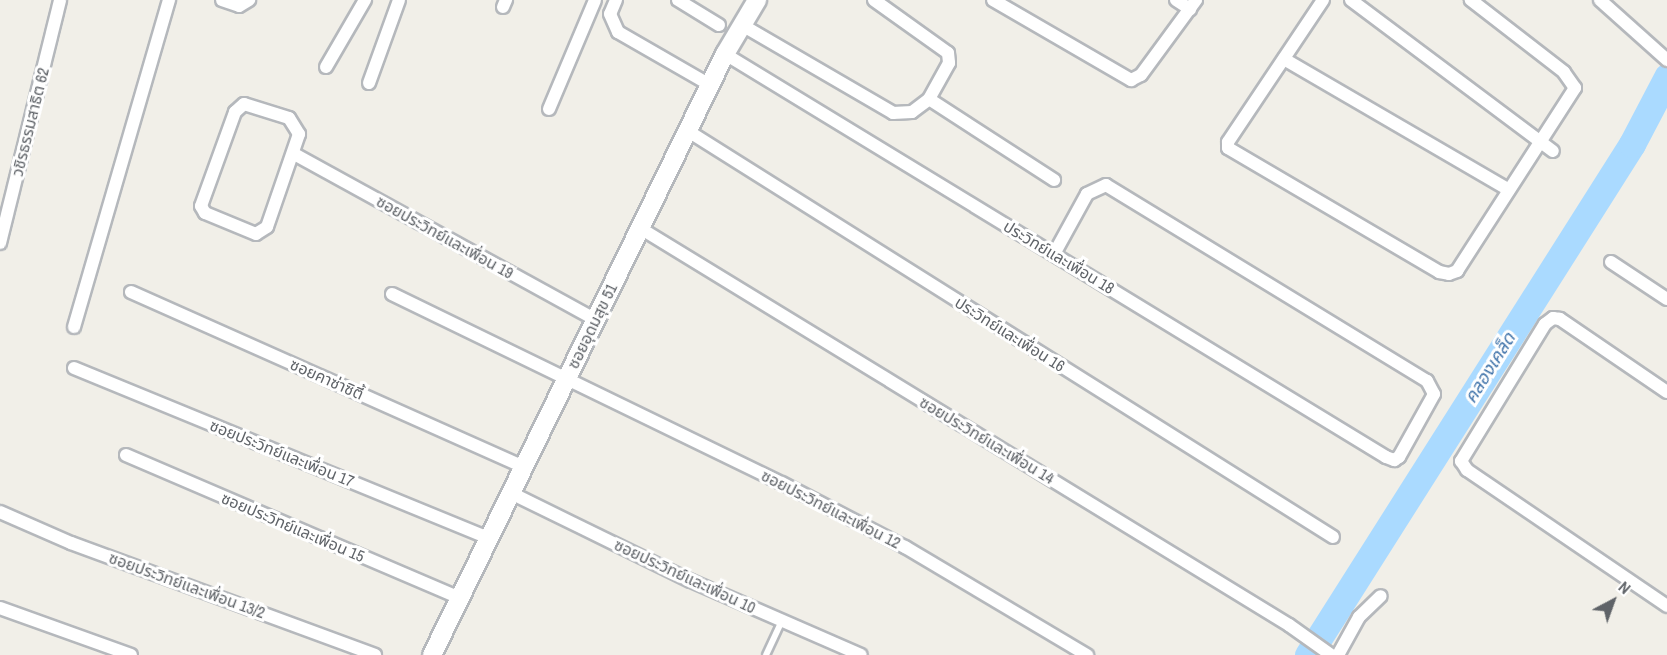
<!DOCTYPE html>
<html>
<head>
<meta charset="utf-8">
<style>
  body { margin:0 }
  #map { position:relative; width:1667px; height:655px; overflow:hidden; background:#f1efe8; font-family:"Archivo Narrow","Noto Sans Thai",sans-serif }
  div>[style] { position:absolute }
  .river>* { height:27px; margin:-13.5px; padding:0 13.5px; transform-origin:13.5px; border-radius:13.5px; background:#aadaff }
  .roads { filter:drop-shadow(2px 0 #b5b8bc) drop-shadow(-2px 0 #b5b8bc) drop-shadow(0 2px #b5b8bc) drop-shadow(0 -2px #b5b8bc) }
  .lane>* { height:6px; margin:-3px; padding:0 3px; transform-origin:3px; border-radius:3px; background:#fff }
  .street>* { height:12px; margin:-6px; padding:0 6px; transform-origin:6px; border-radius:6px; background:#fff }
  .secondary>* { height:18px; margin:-9px; padding:0 9px; transform-origin:9px; border-radius:9px; background:#fff }
  span { translate:-50% -50%; white-space:nowrap; text-align:center; line-height:1.15; -webkit-text-stroke:6px #fff; paint-order:stroke }
  .street-label { font-size:16px; color:#5f6368 }
  .water-label { font-size:18px; color:#4174aa; font-style:italic }
  .north { position:absolute; left:1583px; top:571px; width:60px; height:60px; -webkit-text-stroke:4px #fff; paint-order:stroke; rotate:41deg; font-size:16px; font-weight:700; line-height:24px; text-align:center; color:#5f6368 }
  .north::after { content:''; display:block; margin:auto; width:21px; height:27px; background:#5f6368; clip-path:polygon(50% 0,100% 100%,50% 72%,0 100%) }
</style>
</head>
<body>
<div id="map">
  <div class="river">
    <div style="left:1308px;top:655px;width:605px;rotate:-57.62deg"></div>
    <div style="left:1632px;top:144px;width:76px;rotate:-62.4deg"></div>
  </div>
  <div class="roads">
    <div class="lane">
      <div style="left:766px;top:655px;width:38px;rotate:-65deg"></div>
    </div>
    <div class="street">
      <div style="left:222px;top:0;width:18px;rotate:19deg"></div>
      <div style="left:239px;top:6px;width:12px;rotate:-31deg"></div>
      <div style="left:616px;top:0;width:15px;rotate:113deg"></div>
      <div style="left:610px;top:14px;width:20px;rotate:66deg"></div>
      <div style="left:618px;top:32px;width:106px;rotate:29.9deg"></div>
      <div style="left:678px;top:0;width:48px;rotate:31.4deg"></div>
      <div style="left:874px;top:0;width:91px;rotate:35.6deg"></div>
      <div style="left:948px;top:53px;width:10px;rotate:84deg"></div>
      <div style="left:949px;top:63px;width:41px;rotate:119.1deg"></div>
      <div style="left:993px;top:0;width:160px;rotate:30.1deg"></div>
      <div style="left:1131px;top:80px;width:11px;rotate:-27deg"></div>
      <div style="left:1141px;top:75px;width:93px;rotate:-53.7deg"></div>
      <div style="left:1176px;top:0;width:17px;rotate:33deg"></div>
      <div style="left:1323px;top:0;width:171px;rotate:123.8deg"></div>
      <div style="left:1228px;top:142px;width:6px;rotate:90deg"></div>
      <div style="left:1228px;top:148px;width:245px;rotate:30.4deg"></div>
      <div style="left:1439px;top:272px;width:10px;rotate:11deg"></div>
      <div style="left:1449px;top:274px;width:9px;rotate:-21deg"></div>
      <div style="left:1457px;top:271px;width:218px;rotate:-57.2deg"></div>
      <div style="left:1575px;top:88px;width:19px;rotate:-125deg"></div>
      <div style="left:1564px;top:72px;width:118px;rotate:-142.3deg"></div>
      <div style="left:1351px;top:0;width:252px;rotate:36.8deg"></div>
      <div style="left:1600px;top:0;width:90px;rotate:41.8deg"></div>
      <div style="left:503px;top:7px;width:8px;rotate:-67deg"></div>
      <div style="left:742px;top:25px;width:175px;rotate:30.2deg"></div>
      <div style="left:893px;top:113px;width:19px;rotate:-3deg"></div>
      <div style="left:912px;top:112px;width:21px;rotate:-37deg"></div>
      <div style="left:929px;top:99px;width:149px;rotate:32.9deg"></div>
      <div style="left:725px;top:54px;width:774px;rotate:31.37deg"></div>
      <div style="left:1386px;top:457px;width:9px;rotate:21deg"></div>
      <div style="left:1394px;top:460px;width:6px;rotate:-31deg"></div>
      <div style="left:1399px;top:457px;width:72px;rotate:-60.9deg"></div>
      <div style="left:1434px;top:394px;width:15px;rotate:-118deg"></div>
      <div style="left:1427px;top:381px;width:376px;rotate:-148.6deg"></div>
      <div style="left:1106px;top:185px;width:21px;rotate:155deg"></div>
      <div style="left:1087px;top:194px;width:68px;rotate:118.8deg"></div>
      <div style="left:1284px;top:59px;width:260px;rotate:30.2deg"></div>
      <div style="left:326px;top:67px;width:78px;rotate:-59.8deg"></div>
      <div style="left:369px;top:83px;width:88px;rotate:-70.1deg"></div>
      <div style="left:244px;top:104px;width:47px;rotate:17.3deg"></div>
      <div style="left:289px;top:118px;width:19px;rotate:58deg"></div>
      <div style="left:299px;top:134px;width:98px;rotate:109deg"></div>
      <div style="left:267px;top:227px;width:13px;rotate:148deg"></div>
      <div style="left:256px;top:234px;width:55px;rotate:-157.6deg"></div>
      <div style="left:205px;top:213px;width:8px;rotate:-120deg"></div>
      <div style="left:201px;top:206px;width:100px;rotate:-70.1deg"></div>
      <div style="left:235px;top:112px;width:12px;rotate:-42deg"></div>
      <div style="left:549px;top:109px;width:118px;rotate:-67.1deg"></div>
      <div style="left:688px;top:131px;width:762px;rotate:32.19deg"></div>
      <div style="left:294px;top:154px;width:345px;rotate:28.8deg"></div>
      <div style="left:640px;top:228px;width:761px;rotate:31.45deg"></div>
      <div style="left:1289px;top:625px;width:52px;rotate:35.5deg"></div>
      <div style="left:0;top:243px;width:250px;rotate:-76.1deg"></div>
      <div style="left:1611px;top:262px;width:67px;rotate:33.5deg"></div>
      <div style="left:131px;top:292px;width:430px;rotate:24deg"></div>
      <div style="left:392px;top:294px;width:433px;rotate:25.9deg"></div>
      <div style="left:782px;top:483px;width:139px;rotate:27.5deg"></div>
      <div style="left:905px;top:547px;width:212px;rotate:30.7deg"></div>
      <div style="left:74px;top:327px;width:341px;rotate:-73.8deg"></div>
      <div style="left:74px;top:368px;width:448px;rotate:22.3deg"></div>
      <div style="left:1667px;top:392px;width:130px;rotate:-145.7deg"></div>
      <div style="left:1560px;top:319px;width:7px;rotate:-172deg"></div>
      <div style="left:1553px;top:318px;width:10px;rotate:143deg"></div>
      <div style="left:1545px;top:324px;width:161px;rotate:121.5deg"></div>
      <div style="left:1461px;top:461px;width:11px;rotate:56deg"></div>
      <div style="left:1467px;top:470px;width:242px;rotate:34.2deg"></div>
      <div style="left:126px;top:455px;width:362px;rotate:23.2deg"></div>
      <div style="left:511px;top:493px;width:200px;rotate:26.1deg"></div>
      <div style="left:691px;top:581px;width:185px;rotate:23.5deg"></div>
      <div style="left:0;top:512px;width:77px;rotate:23.6deg"></div>
      <div style="left:71px;top:543px;width:324px;rotate:20.2deg"></div>
      <div style="left:0;top:608px;width:139px;rotate:19.7deg"></div>
      <div style="left:1338px;top:655px;width:43px;rotate:-61.1deg"></div>
      <div style="left:1359px;top:617px;width:30px;rotate:-44deg"></div>
    </div>
    <div class="secondary">
      <div style="left:432px;top:655px;width:669px;rotate:-64.01deg"></div>
      <div style="left:725px;top:54px;width:63px;rotate:-59.3deg"></div>
    </div>
  </div>
  <div class="street-label">
    <span style="left:30px;top:122px;rotate:-76deg">วชิรธรรมสาธิต 62</span>
    <span style="left:445px;top:237px;rotate:29deg">ซอยประวิทย์และเพื่อน 19</span>
    <span style="left:1059px;top:257px;rotate:31deg">ประวิทย์และเพื่อน 18</span>
    <span style="left:592px;top:326px;rotate:-64deg">ซอยอุดมสุข 51</span>
    <span style="left:1010px;top:334px;rotate:32deg">ประวิทย์และเพื่อน 16</span>
    <span style="left:327px;top:379px;rotate:24deg">ซอยคาซ่าซิตี้</span>
    <span style="left:987px;top:440px;rotate:31deg">ซอยประวิทย์และเพื่อน 14</span>
    <span style="left:282px;top:453px;rotate:22deg">ซอยประวิทย์และเพื่อน 17</span>
    <span style="left:831px;top:509px;rotate:27deg">ซอยประวิทย์และเพื่อน 12</span>
    <span style="left:293px;top:527px;rotate:23deg">ซอยประวิทย์และเพื่อน 15</span>
    <span style="left:685px;top:576px;rotate:25deg">ซอยประวิทย์และเพื่อน 10</span>
    <span style="left:187px;top:585px;rotate:20deg">ซอยประวิทย์และเพื่อน 13/2</span>
  </div>
  <div class="water-label">
    <span style="left:1490px;top:368px;rotate:-58deg">คลองเคล็ด</span>
  </div>
  <div class="north">N</div>
</div>
</body>
</html>
